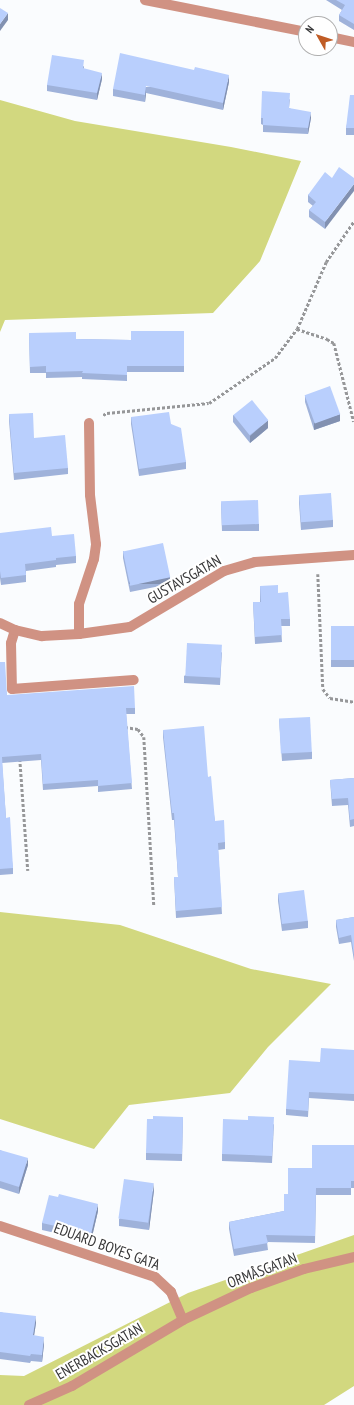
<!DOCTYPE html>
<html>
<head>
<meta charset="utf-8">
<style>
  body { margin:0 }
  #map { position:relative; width:354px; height:1405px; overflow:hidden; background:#fafcfe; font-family:"PT Sans Narrow",sans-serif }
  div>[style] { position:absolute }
  .green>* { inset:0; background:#d2d87f }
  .path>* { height:2.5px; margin-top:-1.25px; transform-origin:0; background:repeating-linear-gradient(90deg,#969799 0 3px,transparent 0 5px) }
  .lane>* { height:10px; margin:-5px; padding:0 5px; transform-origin:5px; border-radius:5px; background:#d09283 }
  .street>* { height:10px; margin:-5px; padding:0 5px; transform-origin:5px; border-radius:5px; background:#d09283 }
  .wall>* { inset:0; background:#9fb2da; transform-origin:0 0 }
  .shaded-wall>* { inset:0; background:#8291b1; transform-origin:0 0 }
  .building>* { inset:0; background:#b9cffd; transform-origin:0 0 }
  span { translate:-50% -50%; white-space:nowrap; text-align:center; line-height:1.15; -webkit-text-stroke:4px #fff; paint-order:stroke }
  .street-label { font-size:15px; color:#373738 }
  .north { position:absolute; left:298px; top:16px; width:40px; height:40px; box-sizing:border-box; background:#fff; border:1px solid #afafaf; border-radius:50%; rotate:309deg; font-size:11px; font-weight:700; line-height:16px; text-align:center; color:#373738 }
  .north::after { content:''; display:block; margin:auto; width:14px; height:18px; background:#c05c25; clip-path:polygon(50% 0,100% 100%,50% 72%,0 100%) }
</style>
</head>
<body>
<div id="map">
  <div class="green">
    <div style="clip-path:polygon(0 100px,75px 121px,231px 147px,301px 161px,260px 261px,213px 313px,5px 320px,0 332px)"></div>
    <div style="clip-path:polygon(0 912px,120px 925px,251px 969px,331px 984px,268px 1047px,230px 1093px,129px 1105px,94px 1149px,0 1119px)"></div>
    <div style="clip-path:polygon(354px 1235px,354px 1386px,324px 1405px,0 1405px,0 1375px,24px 1376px,188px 1293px)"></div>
  </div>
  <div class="path">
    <div style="left:297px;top:329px;width:32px;rotate:18deg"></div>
    <div style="left:327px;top:339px;width:8px;rotate:30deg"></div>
    <div style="left:334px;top:343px;width:81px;rotate:75.8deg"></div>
    <div style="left:103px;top:415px;width:4px;rotate:-27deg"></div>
    <div style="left:107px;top:413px;width:102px;rotate:-5.6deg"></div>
    <div style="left:209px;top:403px;width:80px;rotate:-34.3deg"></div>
    <div style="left:275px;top:358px;width:36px;rotate:-53deg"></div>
    <div style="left:297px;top:329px;width:73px;rotate:-66.6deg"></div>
    <div style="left:326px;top:262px;width:50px;rotate:-55.7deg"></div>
    <div style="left:318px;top:574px;width:115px;rotate:87.5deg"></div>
    <div style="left:323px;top:689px;width:11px;rotate:52deg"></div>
    <div style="left:330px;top:698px;width:24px;rotate:9deg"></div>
    <div style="left:125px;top:727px;width:13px;rotate:9deg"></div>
    <div style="left:138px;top:729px;width:10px;rotate:53deg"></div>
    <div style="left:144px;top:737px;width:169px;rotate:86.6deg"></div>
    <div style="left:20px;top:759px;width:112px;rotate:85.9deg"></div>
  </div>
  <div class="lane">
    <div style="left:15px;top:630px;width:14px;rotate:107deg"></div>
    <div style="left:11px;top:643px;width:46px;rotate:88.8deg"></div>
    <div style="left:12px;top:689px;width:122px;rotate:-4.2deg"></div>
  </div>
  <div class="street">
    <div style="left:145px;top:0;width:164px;rotate:11.2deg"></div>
    <div style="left:330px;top:37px;width:25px;rotate:12deg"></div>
    <div style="left:0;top:623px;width:17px;rotate:25deg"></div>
    <div style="left:15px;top:630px;width:28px;rotate:13deg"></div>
    <div style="left:42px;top:636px;width:37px;rotate:-3deg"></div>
    <div style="left:79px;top:634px;width:51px;rotate:-7.8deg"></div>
    <div style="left:130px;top:627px;width:109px;rotate:-30.8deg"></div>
    <div style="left:224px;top:571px;width:32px;rotate:-16deg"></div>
    <div style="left:255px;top:562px;width:99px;rotate:-4deg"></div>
    <div style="left:79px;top:634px;width:30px;rotate:-90deg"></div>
    <div style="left:79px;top:604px;width:47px;rotate:-71.6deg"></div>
    <div style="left:94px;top:559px;width:15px;rotate:-82deg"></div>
    <div style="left:96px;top:544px;width:49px;rotate:-97deg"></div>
    <div style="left:90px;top:495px;width:72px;rotate:-90.8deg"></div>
    <div style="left:0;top:1226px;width:163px;rotate:18.2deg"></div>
    <div style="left:155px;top:1277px;width:22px;rotate:43deg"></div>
    <div style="left:171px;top:1292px;width:30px;rotate:67deg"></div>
    <div style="left:29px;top:1405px;width:47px;rotate:-23.8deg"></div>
    <div style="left:72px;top:1386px;width:129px;rotate:-30.7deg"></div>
    <div style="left:183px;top:1320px;width:75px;rotate:-25.2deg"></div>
    <div style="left:251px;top:1288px;width:56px;rotate:-19.7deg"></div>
    <div style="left:304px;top:1269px;width:51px;rotate:-13.5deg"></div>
  </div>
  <div class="wall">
    <div style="clip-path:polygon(326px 0,354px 0,354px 30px,339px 21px,339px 15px,342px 10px)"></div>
    <div style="clip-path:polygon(84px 66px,84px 69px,102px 79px,97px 100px,47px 91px,47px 85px)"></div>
    <div style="clip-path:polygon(229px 82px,223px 110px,146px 93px,145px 102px,113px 96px,113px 89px)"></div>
    <div style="clip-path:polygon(354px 95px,354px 135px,346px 135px,346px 128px)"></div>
    <div style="clip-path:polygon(290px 99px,289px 108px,311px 118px,308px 134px,263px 132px,263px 125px,261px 124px,261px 118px)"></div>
    <div style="clip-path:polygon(332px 178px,325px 229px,309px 217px,309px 210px,313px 206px,308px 202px,308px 195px)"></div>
    <div style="clip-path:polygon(184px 331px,184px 372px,127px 372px,127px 381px,82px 379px,82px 377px,46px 378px,46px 373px,30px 373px,29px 333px,76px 339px,131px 340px)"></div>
    <div style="clip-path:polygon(305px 395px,340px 421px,314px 430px,305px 402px)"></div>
    <div style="clip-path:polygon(9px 414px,34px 438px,68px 468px,68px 474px,14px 480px,9px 421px)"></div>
    <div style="clip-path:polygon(233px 415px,268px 428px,250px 443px,233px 422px)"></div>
    <div style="clip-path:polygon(131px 417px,171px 424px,186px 462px,186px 469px,139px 476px,131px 424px)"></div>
    <div style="clip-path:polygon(299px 496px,333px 520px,333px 527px,301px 530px,299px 503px)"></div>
    <div style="clip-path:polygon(221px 503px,259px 524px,259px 531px,222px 531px)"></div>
    <div style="clip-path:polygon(0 533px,52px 536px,76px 556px,76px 563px,56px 565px,56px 567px,26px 571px,26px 582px,1px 585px,0 578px)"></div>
    <div style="clip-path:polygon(123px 551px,170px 584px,130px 592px,123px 558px)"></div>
    <div style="clip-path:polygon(260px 586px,278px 593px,290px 619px,290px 626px,281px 626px,282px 642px,255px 644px,253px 602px,260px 602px)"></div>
    <div style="left:354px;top:626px;width:41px;height:23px;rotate:90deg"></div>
    <div style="clip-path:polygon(222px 652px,220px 685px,184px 683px,184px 676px)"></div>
    <div style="clip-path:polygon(0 662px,7px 695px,135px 708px,135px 714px,126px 714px,132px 789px,98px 792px,98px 786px,43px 790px,41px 760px,2px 763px,6px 818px,13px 868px,13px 874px,0 875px)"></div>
    <div style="clip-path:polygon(279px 719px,312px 752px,312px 759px,282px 761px)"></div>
    <div style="clip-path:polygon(163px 730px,208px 777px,215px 821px,225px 842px,225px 849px,218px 850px,222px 914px,176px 918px,174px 877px,178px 877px,174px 820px,172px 820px,163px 737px)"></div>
    <div style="clip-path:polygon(354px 778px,354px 826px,350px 827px,348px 805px,332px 806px,330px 780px)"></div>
    <div style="clip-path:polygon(278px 894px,308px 921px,308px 928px,282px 931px,278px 901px)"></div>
    <div style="clip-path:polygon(354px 917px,354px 961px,351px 942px,339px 944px,336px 927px,336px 920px)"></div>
    <div style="clip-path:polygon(354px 1050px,354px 1101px,309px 1098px,308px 1117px,286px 1115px,286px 1109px,320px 1062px)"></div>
    <div style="clip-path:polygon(183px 1117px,182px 1161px,146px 1160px,146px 1153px,153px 1119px)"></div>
    <div style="clip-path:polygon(274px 1124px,272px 1163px,222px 1161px,222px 1154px)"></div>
    <div style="clip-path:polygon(354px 1145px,354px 1188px,351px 1188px,351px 1195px,316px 1195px,315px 1243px,267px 1242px,268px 1250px,234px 1256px,229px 1229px,229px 1222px,284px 1211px,288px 1194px,312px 1168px)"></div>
    <div style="clip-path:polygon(0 1150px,28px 1165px,19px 1194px,0 1188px)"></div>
    <div style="clip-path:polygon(154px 1190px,149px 1230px,119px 1226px,119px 1219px)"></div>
    <div style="clip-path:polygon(58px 1197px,98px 1211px,91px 1241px,42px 1230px,42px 1223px)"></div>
    <div style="clip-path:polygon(0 1312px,36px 1323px,34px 1336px,44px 1344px,42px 1362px,31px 1361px,30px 1363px,0 1359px)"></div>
  </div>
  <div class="shaded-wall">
    <div style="clip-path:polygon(8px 13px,8px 20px,0 31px,0 24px)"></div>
    <div style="clip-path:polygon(102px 73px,102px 79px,97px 100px,97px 93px)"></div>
    <div style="clip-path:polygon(229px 75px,229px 82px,223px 110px,223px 103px)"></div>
    <div style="clip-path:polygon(146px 86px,146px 93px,145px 102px,145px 95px)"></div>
    <div style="clip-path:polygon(311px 112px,311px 118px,308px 134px,308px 128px)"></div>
    <div style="clip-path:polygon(354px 184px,354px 191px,325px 229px,325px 222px)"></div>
    <div style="clip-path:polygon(340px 414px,340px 421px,314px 430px,314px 423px)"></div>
    <div style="clip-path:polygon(268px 420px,268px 428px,250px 443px,250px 436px)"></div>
    <div style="left:170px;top:577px;width:7px;height:41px;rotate:90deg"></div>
    <div style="clip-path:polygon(28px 1158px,28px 1165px,19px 1194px,19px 1187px)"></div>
    <div style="clip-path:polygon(154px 1183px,154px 1190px,149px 1230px,149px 1223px)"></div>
    <div style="clip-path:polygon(98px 1204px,98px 1211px,91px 1241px,91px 1234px)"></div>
    <div style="clip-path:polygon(36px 1316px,36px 1323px,33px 1342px,33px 1335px)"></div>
    <div style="clip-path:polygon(44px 1337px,44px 1344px,42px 1362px,42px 1355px)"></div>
  </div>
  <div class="building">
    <div style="clip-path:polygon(336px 0,354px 0,354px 24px,339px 15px,345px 5px)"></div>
    <div style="clip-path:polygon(0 8px,8px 13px,0 24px)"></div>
    <div style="clip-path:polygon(120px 53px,194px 70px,195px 67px,229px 75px,223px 103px,146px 86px,145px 95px,113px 89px)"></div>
    <div style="clip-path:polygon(52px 55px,84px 60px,83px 68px,102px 73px,97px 93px,47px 85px)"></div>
    <div style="clip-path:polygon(262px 91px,290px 93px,289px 108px,311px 112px,308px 128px,263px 125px,263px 118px,261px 118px)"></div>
    <div style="clip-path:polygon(350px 95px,354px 95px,354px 128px,346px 128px)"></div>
    <div style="clip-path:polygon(339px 167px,354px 178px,354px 184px,325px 222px,309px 210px,316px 202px,308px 195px,325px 172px,332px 178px)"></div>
    <div style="clip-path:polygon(131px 331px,184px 331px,184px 366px,127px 366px,127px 375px,82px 373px,83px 371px,46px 372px,46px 366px,30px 367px,29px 333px,76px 332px,76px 339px,131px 340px)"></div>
    <div style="left:330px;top:386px;width:30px;height:27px;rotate:70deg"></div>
    <div style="left:252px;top:400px;width:26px;height:24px;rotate:51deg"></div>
    <div style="clip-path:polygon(169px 412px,171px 424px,181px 428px,186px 462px,139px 469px,131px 417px)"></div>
    <div style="clip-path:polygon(33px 413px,34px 438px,65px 435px,68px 468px,14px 473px,9px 414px)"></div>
    <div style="left:331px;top:493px;width:27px;height:32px;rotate:86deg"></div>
    <div style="left:258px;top:500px;width:24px;height:37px;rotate:88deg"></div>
    <div style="clip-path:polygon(51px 527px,52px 536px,74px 534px,76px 556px,56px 558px,56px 560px,25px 564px,26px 575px,1px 578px,0 571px,0 533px)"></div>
    <div style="left:163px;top:543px;width:35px;height:41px;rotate:78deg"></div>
    <div style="clip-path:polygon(278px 585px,278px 593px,288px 592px,290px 619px,281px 619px,282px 635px,255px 637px,253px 602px,261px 602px,260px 586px)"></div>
    <div style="left:354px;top:626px;width:34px;height:23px;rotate:90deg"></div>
    <div style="left:187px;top:643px;width:35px;height:33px;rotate:3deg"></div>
    <div style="clip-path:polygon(0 662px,5px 662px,7px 695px,134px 686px,135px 708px,126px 708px,132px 783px,98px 786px,98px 780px,43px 784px,41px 754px,2px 757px,6px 818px,10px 817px,13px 868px,0 869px)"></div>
    <div style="left:310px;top:717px;width:35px;height:31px;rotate:87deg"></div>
    <div style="clip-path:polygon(204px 726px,208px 777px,211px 776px,215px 821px,224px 820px,225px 842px,218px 843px,222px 907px,176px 911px,174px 877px,178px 877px,174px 813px,172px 813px,163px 730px)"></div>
    <div style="clip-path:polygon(354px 778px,354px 819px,350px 820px,348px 798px,332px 799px,330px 780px)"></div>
    <div style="left:304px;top:890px;width:31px;height:26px;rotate:83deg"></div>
    <div style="clip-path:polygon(354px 917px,354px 955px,351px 935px,339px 938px,336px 920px)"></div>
    <div style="clip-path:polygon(321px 1048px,354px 1050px,354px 1094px,309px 1092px,308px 1111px,286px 1109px,289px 1060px,320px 1062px)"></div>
    <div style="clip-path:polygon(153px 1116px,183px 1117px,182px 1154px,146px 1153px,147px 1119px,153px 1119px)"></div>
    <div style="clip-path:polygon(248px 1116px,274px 1117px,272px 1156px,222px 1154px,223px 1119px,248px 1120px)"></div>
    <div style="clip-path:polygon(312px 1145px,354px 1145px,354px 1181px,351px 1181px,351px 1188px,316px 1188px,315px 1236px,266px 1235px,268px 1243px,234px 1249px,229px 1222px,284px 1211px,284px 1194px,288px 1194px,288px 1168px,312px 1168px)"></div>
    <div style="clip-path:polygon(0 1150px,28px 1158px,19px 1187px,0 1181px)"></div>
    <div style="left:124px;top:1179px;width:30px;height:40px;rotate:8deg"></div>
    <div style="clip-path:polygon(59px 1194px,98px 1204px,91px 1234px,42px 1223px,49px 1195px,58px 1197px)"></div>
    <div style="clip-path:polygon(0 1312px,36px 1316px,33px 1335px,44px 1337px,42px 1355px,31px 1354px,30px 1356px,0 1352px)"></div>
  </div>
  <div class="street-label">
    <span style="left:184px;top:579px;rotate:-30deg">GUSTAVSGATAN</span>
    <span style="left:107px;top:1246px;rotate:20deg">EDUARD BOYES GATA</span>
    <span style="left:262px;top:1270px;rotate:-21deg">ORMÅSGATAN</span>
    <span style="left:99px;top:1351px;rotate:-30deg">ENERBACKSGATAN</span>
  </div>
  <div class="north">N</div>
</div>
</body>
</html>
